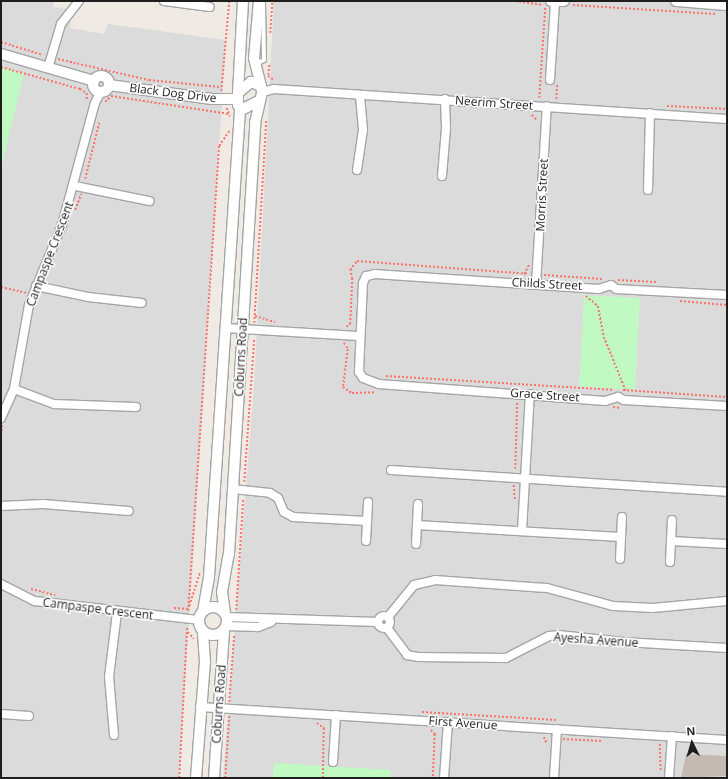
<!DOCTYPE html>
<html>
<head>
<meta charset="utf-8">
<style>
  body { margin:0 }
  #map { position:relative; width:728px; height:779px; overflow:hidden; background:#efebe4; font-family:"Open Sans",sans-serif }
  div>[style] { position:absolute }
  .residential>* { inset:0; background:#dcdbdb }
  .park>* { inset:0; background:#c1f9c3; transform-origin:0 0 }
  .building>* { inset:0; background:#c4bab3 }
  .path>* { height:1.5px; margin-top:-0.75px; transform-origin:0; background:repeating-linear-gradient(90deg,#f9746b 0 2px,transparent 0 4px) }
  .roads { filter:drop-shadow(1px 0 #a5a5a5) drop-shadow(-1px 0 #a5a5a5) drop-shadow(0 1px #a5a5a5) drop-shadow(0 -1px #a5a5a5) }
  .service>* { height:4px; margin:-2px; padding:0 2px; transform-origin:2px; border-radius:2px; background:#fff }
  .minor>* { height:8px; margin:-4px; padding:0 4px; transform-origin:4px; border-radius:4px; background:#fff }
  .minor>.ring { margin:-4px; padding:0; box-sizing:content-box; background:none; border:8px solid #fff; border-radius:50% }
  .tertiary>* { height:10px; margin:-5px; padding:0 5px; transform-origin:5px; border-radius:5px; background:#fff }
  .tertiary>.ring { margin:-5px; padding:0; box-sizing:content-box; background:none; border:10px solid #fff; border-radius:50% }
  span { translate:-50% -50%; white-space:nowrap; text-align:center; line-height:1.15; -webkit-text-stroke:3px #fff; paint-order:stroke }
  .street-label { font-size:12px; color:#1e1e1e }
  .frame { position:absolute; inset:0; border:2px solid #1e1e1e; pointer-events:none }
  .north { position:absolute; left:672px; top:723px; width:40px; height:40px; -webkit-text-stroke:3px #fff; paint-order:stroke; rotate:355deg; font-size:11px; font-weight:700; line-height:16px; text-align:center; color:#1e1e1e }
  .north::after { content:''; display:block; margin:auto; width:14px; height:18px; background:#1e1e1e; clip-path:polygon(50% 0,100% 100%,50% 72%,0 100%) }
</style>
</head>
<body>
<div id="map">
  <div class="residential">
    <div style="clip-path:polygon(1px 1px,54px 1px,53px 7px,72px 9px,70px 28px,104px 34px,108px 24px,226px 40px,179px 778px,1px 778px)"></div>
    <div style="clip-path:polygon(274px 1px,727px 1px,727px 778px,223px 778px,254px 383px)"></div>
  </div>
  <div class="park">
    <div style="clip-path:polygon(1px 67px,24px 74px,1px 169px)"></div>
    <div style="left:584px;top:295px;width:56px;height:92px;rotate:3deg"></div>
    <div style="clip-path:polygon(274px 763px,391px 770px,391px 778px,273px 778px)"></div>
  </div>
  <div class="building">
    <div style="clip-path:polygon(686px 754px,726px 756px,727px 776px,681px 778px)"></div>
  </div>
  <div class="path">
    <div style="left:515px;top:1px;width:27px;rotate:8deg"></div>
    <div style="left:573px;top:5px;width:143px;rotate:3.6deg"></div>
    <div style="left:270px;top:33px;width:32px;rotate:-86deg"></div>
    <div style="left:1px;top:42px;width:44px;rotate:17.2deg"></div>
    <div style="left:58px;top:59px;width:93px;rotate:13deg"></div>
    <div style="left:149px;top:80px;width:71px;rotate:5.6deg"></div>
    <div style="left:1px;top:67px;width:82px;rotate:15.6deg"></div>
    <div style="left:80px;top:89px;width:8px;rotate:30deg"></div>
    <div style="left:87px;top:93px;width:8px;rotate:90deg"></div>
    <div style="left:268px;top:75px;width:10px;rotate:-84deg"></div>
    <div style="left:268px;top:76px;width:7px;rotate:34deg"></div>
    <div style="left:221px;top:91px;width:90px;rotate:-84.9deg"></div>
    <div style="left:539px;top:98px;width:91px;rotate:-86.2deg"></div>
    <div style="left:556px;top:99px;width:15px;rotate:-86deg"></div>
    <div style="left:105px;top:102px;width:8px;rotate:-45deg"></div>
    <div style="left:111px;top:96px;width:120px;rotate:8.6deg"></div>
    <div style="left:667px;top:106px;width:60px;rotate:2.9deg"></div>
    <div style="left:227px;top:108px;width:9px;rotate:72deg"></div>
    <div style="left:532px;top:115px;width:8px;rotate:45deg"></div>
    <div style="left:85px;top:179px;width:58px;rotate:-76deg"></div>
    <div style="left:75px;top:210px;width:17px;rotate:-69deg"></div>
    <div style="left:524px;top:274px;width:10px;rotate:-61deg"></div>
    <div style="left:544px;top:275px;width:58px;rotate:3.9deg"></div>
    <div style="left:618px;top:280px;width:38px;rotate:3deg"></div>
    <div style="left:1px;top:287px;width:26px;rotate:13deg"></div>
    <div style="left:586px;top:296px;width:16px;rotate:40deg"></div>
    <div style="left:598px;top:306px;width:32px;rotate:79deg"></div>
    <div style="left:604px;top:337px;width:58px;rotate:67.8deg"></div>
    <div style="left:680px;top:301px;width:47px;rotate:4.9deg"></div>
    <div style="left:255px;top:316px;width:21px;rotate:17deg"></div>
    <div style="left:254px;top:323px;width:202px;rotate:-86.6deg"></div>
    <div style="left:346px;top:327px;width:5px;rotate:-37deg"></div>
    <div style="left:350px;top:324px;width:45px;rotate:-87.5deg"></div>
    <div style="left:352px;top:279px;width:9px;rotate:-103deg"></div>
    <div style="left:350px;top:270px;width:11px;rotate:-52deg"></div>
    <div style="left:357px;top:261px;width:171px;rotate:4.3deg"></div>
    <div style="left:344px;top:343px;width:7px;rotate:56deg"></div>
    <div style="left:348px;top:349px;width:38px;rotate:97deg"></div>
    <div style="left:343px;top:387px;width:11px;rotate:34deg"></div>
    <div style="left:352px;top:393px;width:24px;rotate:-2deg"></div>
    <div style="left:386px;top:376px;width:227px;rotate:3.5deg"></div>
    <div style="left:623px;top:390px;width:104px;rotate:3.9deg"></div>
    <div style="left:613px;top:407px;width:8px;rotate:7deg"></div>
    <div style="left:1px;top:431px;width:5px;rotate:-68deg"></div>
    <div style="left:515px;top:469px;width:67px;rotate:-88.3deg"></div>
    <div style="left:244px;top:482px;width:144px;rotate:-86deg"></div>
    <div style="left:514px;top:485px;width:16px;rotate:86deg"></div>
    <div style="left:31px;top:589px;width:25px;rotate:14deg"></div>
    <div style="left:189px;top:606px;width:35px;rotate:-72deg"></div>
    <div style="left:174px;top:608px;width:14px;rotate:4deg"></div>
    <div style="left:236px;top:610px;width:112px;rotate:-86.4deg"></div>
    <div style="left:188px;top:611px;width:466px;rotate:-86.2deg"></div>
    <div style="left:219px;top:146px;width:18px;rotate:-56deg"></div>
    <div style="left:188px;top:632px;width:9px;rotate:49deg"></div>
    <div style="left:229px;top:702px;width:68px;rotate:-85.8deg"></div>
    <div style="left:422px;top:712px;width:134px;rotate:3.4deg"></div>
    <div style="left:317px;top:723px;width:9px;rotate:36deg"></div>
    <div style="left:324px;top:728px;width:50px;rotate:91.1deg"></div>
    <div style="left:431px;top:730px;width:6px;rotate:45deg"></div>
    <div style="left:435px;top:734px;width:44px;rotate:92.6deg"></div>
    <div style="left:544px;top:737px;width:8px;rotate:67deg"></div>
    <div style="left:563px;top:739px;width:38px;rotate:3deg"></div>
    <div style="left:660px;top:744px;width:28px;rotate:88deg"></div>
    <div style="left:179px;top:778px;width:152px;rotate:-87deg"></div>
    <div style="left:225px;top:778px;width:62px;rotate:-86.3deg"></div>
  </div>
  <div class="roads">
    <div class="service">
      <div style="left:256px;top:64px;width:9px;rotate:-27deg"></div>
      <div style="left:264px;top:60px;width:59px;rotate:-91deg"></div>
    </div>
    <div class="minor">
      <div style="left:164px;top:1px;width:46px;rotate:7.4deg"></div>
      <div style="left:48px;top:68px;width:46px;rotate:-73.5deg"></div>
      <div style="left:61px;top:24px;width:29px;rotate:-52deg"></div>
      <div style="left:550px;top:80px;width:77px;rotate:-86.3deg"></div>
      <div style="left:262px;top:92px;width:12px;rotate:-14deg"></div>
      <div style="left:274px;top:89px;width:454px;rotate:3.8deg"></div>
      <div style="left:357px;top:170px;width:40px;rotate:-81.5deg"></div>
      <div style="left:363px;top:130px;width:35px;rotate:-95deg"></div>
      <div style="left:442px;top:176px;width:48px;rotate:-85.2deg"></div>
      <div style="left:446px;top:128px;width:29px;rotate:-92deg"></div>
      <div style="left:75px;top:186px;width:76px;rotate:11.5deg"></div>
      <div style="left:648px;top:190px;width:77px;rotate:-88.5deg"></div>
      <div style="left:536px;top:284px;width:178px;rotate:-86.5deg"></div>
      <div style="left:36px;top:286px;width:53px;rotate:11.9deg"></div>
      <div style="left:88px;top:297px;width:54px;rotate:6.3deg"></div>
      <div style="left:727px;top:295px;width:111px;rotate:-176.9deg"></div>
      <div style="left:616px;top:289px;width:6px;rotate:-141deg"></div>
      <div style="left:611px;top:285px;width:13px;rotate:162deg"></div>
      <div style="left:599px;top:289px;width:225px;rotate:-176.2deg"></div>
      <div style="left:375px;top:274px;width:9px;rotate:167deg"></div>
      <div style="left:366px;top:276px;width:8px;rotate:113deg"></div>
      <div style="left:363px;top:283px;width:89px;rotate:92.6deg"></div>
      <div style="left:359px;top:372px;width:7px;rotate:56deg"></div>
      <div style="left:363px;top:378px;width:17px;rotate:21deg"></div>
      <div style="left:379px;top:384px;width:227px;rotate:4.3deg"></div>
      <div style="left:605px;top:401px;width:14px;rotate:-17deg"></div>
      <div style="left:618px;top:397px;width:7px;rotate:27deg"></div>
      <div style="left:624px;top:400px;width:103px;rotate:3.3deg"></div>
      <div style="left:225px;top:328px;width:134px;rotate:3.4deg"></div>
      <div style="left:14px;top:389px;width:43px;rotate:20.6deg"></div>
      <div style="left:54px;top:404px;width:82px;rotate:2.1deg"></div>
      <div style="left:1px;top:418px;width:32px;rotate:-66deg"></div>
      <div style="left:14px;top:389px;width:85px;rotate:-79.9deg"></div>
      <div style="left:29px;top:305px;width:87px;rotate:-67.6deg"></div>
      <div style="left:62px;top:225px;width:126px;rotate:-74.9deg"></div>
      <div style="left:95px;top:103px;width:13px;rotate:-63deg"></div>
      <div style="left:391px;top:470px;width:337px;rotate:3.7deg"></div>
      <div style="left:233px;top:489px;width:37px;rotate:6deg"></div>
      <div style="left:270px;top:493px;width:9px;rotate:32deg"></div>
      <div style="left:278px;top:498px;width:15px;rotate:67deg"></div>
      <div style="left:284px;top:512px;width:10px;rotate:29deg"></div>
      <div style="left:293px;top:517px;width:74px;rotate:3.1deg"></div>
      <div style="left:1px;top:506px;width:42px;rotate:-2.7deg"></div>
      <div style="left:43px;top:504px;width:86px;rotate:4.7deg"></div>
      <div style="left:417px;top:525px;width:204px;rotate:3.4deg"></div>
      <div style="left:522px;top:531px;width:137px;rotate:-86.7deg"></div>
      <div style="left:366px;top:541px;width:39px;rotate:-87deg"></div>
      <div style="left:671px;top:541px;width:56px;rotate:3.1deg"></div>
      <div style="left:416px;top:544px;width:40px;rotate:-87.1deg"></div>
      <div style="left:620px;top:559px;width:42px;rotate:-87.3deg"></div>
      <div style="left:670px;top:562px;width:42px;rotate:-87.3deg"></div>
      <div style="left:1px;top:584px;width:38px;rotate:27deg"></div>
      <div style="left:35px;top:601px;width:164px;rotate:6.6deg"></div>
      <div class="ring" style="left:378px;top:616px;width:4px;height:4px"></div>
      <div style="left:227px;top:617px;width:151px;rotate:1.9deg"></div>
      <div style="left:388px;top:617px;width:41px;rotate:-50.9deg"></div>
      <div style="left:414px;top:585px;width:22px;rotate:-13deg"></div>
      <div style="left:435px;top:580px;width:112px;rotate:4.1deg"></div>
      <div style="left:547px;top:588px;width:68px;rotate:15.3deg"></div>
      <div style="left:613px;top:606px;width:40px;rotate:2.9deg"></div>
      <div style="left:653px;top:608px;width:74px;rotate:-5.4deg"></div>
      <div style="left:226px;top:626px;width:32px;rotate:2deg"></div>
      <div style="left:258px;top:627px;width:14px;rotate:-21deg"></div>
      <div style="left:387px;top:628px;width:34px;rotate:53deg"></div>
      <div style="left:407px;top:655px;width:11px;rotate:10deg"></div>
      <div style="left:418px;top:657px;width:88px;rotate:0.7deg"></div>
      <div style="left:506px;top:658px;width:48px;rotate:-27.1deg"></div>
      <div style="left:549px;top:636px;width:10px;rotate:-6deg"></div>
      <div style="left:559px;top:635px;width:65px;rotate:6.1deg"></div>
      <div style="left:624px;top:642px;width:103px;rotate:3.3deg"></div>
      <div style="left:200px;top:707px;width:528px;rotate:3.58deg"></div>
      <div style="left:1px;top:714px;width:28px;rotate:4deg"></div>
      <div style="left:114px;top:735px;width:58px;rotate:-94.9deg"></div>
      <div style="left:109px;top:677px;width:64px;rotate:-82.9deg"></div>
      <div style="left:333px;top:762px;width:47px;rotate:-86.3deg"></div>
      <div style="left:444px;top:778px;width:56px;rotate:-85.9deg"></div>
      <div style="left:554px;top:778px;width:49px;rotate:-86.5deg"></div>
      <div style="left:669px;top:778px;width:42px;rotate:-85.9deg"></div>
    </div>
    <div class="tertiary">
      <div style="left:259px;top:1px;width:57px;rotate:95deg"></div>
      <div style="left:254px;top:58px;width:29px;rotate:76deg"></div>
      <div style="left:551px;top:1px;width:13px"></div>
      <div style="left:676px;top:1px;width:51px;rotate:4.5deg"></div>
      <div style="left:1px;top:54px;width:97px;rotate:16.2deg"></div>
      <div class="ring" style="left:93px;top:76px;width:6px;height:6px"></div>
      <div style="left:109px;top:85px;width:104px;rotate:7.7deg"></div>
      <div style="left:212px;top:99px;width:25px"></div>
      <div style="left:238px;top:93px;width:92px;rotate:-86.9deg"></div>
      <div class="ring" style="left:199px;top:607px;width:18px;height:18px"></div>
      <div style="left:203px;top:611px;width:35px;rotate:-80deg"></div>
      <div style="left:209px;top:577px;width:471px;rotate:-86.2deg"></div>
      <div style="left:225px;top:613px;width:21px;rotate:-98deg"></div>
      <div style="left:222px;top:592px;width:39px;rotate:-80deg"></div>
      <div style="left:229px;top:554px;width:432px;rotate:-86.5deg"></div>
      <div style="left:255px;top:123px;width:32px;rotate:-77deg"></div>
      <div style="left:262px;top:92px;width:6px;rotate:-99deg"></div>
      <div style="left:261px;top:86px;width:11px;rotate:-158deg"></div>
      <div style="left:251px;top:82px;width:17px;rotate:140deg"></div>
      <div style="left:238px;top:93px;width:12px;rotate:90deg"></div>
      <div style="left:238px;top:105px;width:6px;rotate:39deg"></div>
      <div style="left:243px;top:109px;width:18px;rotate:-27deg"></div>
      <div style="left:196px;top:778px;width:116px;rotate:-85.6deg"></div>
      <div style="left:205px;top:662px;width:30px;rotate:-94deg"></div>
      <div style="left:214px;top:778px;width:148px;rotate:-86.1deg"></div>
    </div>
  </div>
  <div class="street-label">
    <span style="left:173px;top:93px;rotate:7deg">Black Dog Drive</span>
    <span style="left:494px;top:103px;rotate:4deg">Neerim Street</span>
    <span style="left:542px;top:195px;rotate:-87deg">Morris Street</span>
    <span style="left:50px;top:254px;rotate:-69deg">Campaspe Crescent</span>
    <span style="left:547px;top:284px;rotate:3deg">Childs Street</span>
    <span style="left:241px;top:357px;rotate:-87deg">Coburns Road</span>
    <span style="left:545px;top:395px;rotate:4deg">Grace Street</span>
    <span style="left:98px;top:609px;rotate:7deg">Campaspe Crescent</span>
    <span style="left:596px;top:640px;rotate:4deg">Ayesha Avenue</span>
    <span style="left:219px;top:704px;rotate:-86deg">Coburns Road</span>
    <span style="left:463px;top:723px;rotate:4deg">First Avenue</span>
  </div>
  <div class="frame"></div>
  <div class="north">N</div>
</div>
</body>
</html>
